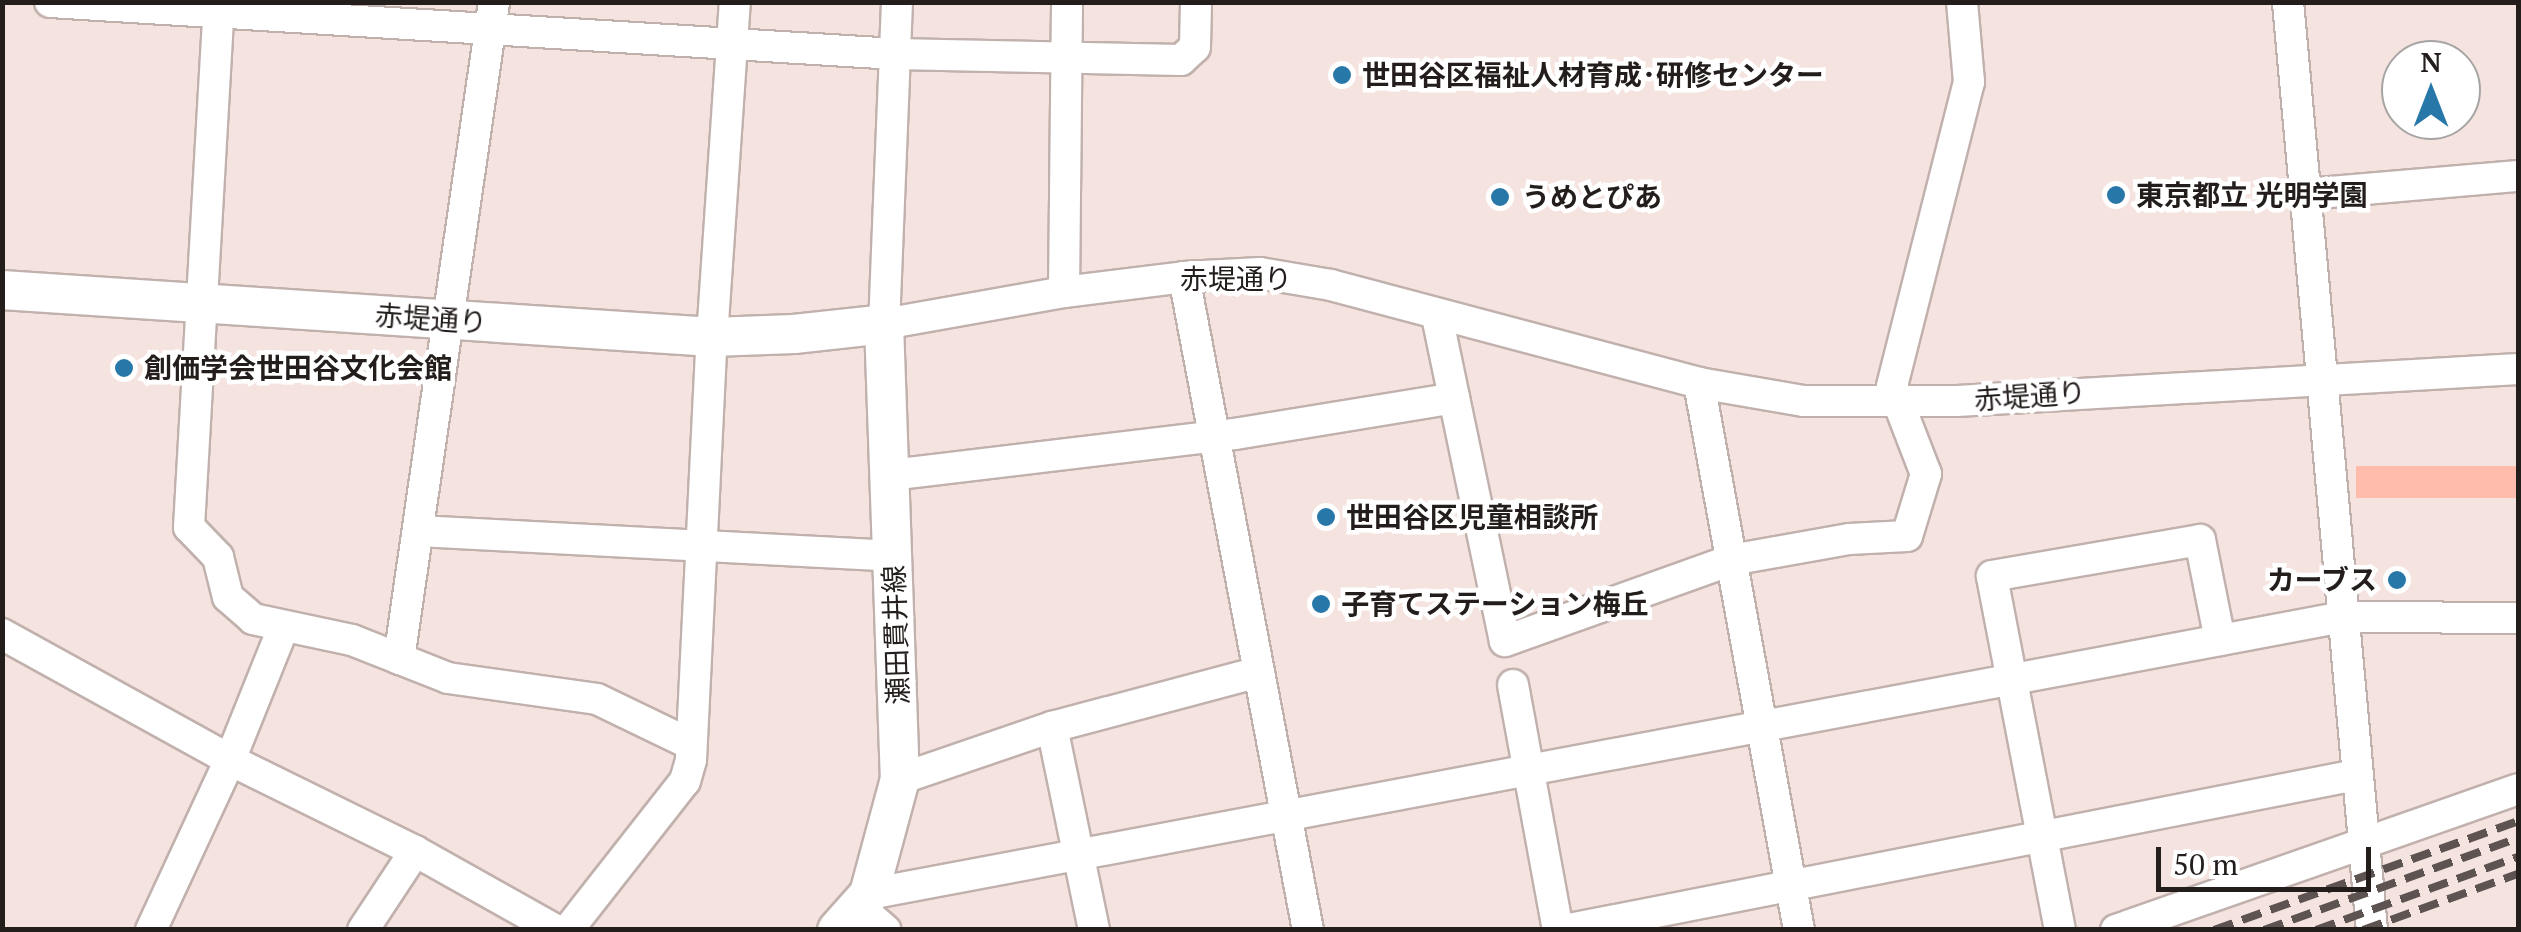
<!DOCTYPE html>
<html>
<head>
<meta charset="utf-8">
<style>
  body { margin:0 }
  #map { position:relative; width:2521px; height:932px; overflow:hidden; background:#f5e3df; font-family:"PT Serif","Noto Sans JP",serif }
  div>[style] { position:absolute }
  .green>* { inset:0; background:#ffbbac; transform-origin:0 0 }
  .roads { filter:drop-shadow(2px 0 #c1b1ad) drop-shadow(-2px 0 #c1b1ad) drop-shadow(0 2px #c1b1ad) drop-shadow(0 -2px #c1b1ad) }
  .minor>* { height:30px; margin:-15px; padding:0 15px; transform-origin:15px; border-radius:15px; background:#fff }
  .major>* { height:38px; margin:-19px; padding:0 19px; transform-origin:19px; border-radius:19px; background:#fff }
  .rail>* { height:8px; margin-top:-4px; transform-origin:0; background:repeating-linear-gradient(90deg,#5d5452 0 20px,transparent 0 30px) }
  .dots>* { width:28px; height:28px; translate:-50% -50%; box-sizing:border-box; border:5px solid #fff; border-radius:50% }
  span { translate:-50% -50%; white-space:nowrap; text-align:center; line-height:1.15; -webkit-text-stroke:9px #fff; paint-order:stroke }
  .poi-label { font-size:28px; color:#231d1c; font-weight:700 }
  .left { translate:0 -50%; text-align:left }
  .right { translate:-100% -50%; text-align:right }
  .street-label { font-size:28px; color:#231d1c }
  .frame { position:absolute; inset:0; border:5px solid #231d1c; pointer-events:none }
  .north { position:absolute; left:2381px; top:40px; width:100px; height:100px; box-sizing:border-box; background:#fff; border:2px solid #a7a5a4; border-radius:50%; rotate:0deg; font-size:28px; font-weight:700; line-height:40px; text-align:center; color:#231d1c }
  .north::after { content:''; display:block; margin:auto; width:35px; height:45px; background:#2778a9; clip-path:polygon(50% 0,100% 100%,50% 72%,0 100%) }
  .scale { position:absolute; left:2156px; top:847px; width:215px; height:45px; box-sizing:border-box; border:5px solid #231d1c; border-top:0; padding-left:12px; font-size:30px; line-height:35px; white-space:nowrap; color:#231d1c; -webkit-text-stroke:8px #fff; paint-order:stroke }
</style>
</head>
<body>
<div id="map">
  <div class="green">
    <div style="left:2518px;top:466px;width:32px;height:162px;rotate:90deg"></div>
  </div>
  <div class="roads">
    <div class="minor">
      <div style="left:50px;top:2px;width:847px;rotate:3.52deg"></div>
      <div style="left:895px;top:54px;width:286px;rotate:1.2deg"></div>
      <div style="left:1181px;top:60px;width:19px;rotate:-43deg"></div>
      <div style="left:1195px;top:47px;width:45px;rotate:-88.7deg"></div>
      <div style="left:219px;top:2px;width:526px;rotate:93.27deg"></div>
      <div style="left:189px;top:527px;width:42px;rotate:46deg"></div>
      <div style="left:218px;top:557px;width:41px;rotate:76deg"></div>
      <div style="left:228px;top:597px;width:33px;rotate:41deg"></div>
      <div style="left:253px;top:619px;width:101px;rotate:12deg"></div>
      <div style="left:352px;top:640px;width:103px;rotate:21.6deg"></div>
      <div style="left:448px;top:678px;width:150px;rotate:8deg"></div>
      <div style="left:597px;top:699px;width:103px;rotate:25.8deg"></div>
      <div style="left:897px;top:2px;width:322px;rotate:92.3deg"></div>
      <div style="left:884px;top:324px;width:183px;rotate:-10.1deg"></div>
      <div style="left:1064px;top:292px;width:121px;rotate:-7.1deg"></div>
      <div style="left:1184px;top:277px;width:76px;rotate:-3deg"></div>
      <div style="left:1260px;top:273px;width:72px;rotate:9.6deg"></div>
      <div style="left:1331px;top:285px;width:381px;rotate:14.9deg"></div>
      <div style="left:1699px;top:383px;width:106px;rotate:9.8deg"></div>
      <div style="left:1803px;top:401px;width:154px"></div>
      <div style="left:1957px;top:401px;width:562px;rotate:-3.26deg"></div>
      <div style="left:2288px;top:2px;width:932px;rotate:84.83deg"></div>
      <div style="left:2307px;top:194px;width:212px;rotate:-4.9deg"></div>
      <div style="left:1184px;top:277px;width:665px;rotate:79.25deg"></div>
      <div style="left:1064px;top:292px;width:290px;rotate:-89.4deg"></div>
      <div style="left:1437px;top:316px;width:332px;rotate:78.2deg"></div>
      <div style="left:1505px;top:641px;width:240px;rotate:-19.7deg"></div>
      <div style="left:1731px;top:560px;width:120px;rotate:-10.1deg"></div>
      <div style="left:1849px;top:539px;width:58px;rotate:-3deg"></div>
      <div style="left:1907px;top:536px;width:65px;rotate:-73deg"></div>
      <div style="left:1926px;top:474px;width:94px;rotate:-111.1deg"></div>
      <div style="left:1892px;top:386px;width:314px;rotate:-75.8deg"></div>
      <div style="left:1969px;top:82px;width:80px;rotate:-95deg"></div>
      <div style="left:1699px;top:383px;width:556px;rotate:79.64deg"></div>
      <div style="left:890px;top:475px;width:347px;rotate:-6.8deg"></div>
      <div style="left:1235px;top:434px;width:222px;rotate:-9.3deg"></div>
      <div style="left:419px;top:531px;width:475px;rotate:3deg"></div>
      <div style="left:2px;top:634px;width:260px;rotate:28.9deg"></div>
      <div style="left:230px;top:760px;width:206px;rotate:26.2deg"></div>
      <div style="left:415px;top:851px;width:162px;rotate:29.3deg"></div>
      <div style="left:399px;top:659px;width:664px;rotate:-81.77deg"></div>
      <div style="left:1513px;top:685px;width:249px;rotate:79.6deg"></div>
      <div style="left:1052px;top:727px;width:207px;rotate:78.3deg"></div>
      <div style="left:900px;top:779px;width:161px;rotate:-18.9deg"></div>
      <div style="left:1052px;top:727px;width:214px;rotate:-14.9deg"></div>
      <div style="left:869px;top:894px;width:1501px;rotate:-10.64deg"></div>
      <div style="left:2344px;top:617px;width:174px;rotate:0.3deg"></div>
      <div style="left:859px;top:907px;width:35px;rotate:41deg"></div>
      <div style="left:151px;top:930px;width:187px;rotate:-65.1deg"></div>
      <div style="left:230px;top:760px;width:144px;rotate:-68.1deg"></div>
      <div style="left:363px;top:930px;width:95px;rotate:-56.6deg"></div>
      <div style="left:568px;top:930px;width:189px;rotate:-51.9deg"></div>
      <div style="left:685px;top:781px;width:22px;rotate:-74deg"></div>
      <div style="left:691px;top:760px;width:424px;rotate:-87.2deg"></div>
      <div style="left:712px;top:337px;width:336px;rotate:-86.1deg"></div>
      <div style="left:1564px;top:930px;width:807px;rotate:-11.07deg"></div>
      <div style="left:2060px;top:930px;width:360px;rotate:-100.9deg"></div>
      <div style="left:1992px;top:576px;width:211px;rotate:-9.8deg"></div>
      <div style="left:2200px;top:540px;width:102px;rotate:78.7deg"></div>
      <div style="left:2116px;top:930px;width:426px;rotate:-19.3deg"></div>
    </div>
    <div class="major">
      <div style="left:2px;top:290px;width:712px;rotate:3.79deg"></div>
      <div style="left:712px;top:337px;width:82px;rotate:-2.1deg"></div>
      <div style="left:794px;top:334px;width:91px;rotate:-6.3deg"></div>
      <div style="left:884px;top:324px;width:455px;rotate:88deg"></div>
      <div style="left:900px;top:779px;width:119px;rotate:105.1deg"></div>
      <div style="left:869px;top:894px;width:48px;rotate:131.6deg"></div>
    </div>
  </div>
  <div class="rail">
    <div style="left:2214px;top:930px;width:323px;rotate:-19.7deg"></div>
    <div style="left:2264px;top:930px;width:270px;rotate:-19.9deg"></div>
    <div style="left:2316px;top:930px;width:215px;rotate:-19.9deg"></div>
    <div style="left:2363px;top:930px;width:165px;rotate:-19.9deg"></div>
  </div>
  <div class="dots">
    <div style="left:1342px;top:75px;background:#2778a9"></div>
    <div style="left:2116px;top:195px;background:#2778a9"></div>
    <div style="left:1500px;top:197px;background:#2778a9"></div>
    <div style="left:124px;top:368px;background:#2778a9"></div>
    <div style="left:1326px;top:517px;background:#2778a9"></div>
    <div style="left:2397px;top:580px;background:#2778a9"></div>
    <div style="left:1321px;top:604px;background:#2778a9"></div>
  </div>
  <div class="poi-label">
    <span class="left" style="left:1362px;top:75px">世田谷区福祉人材育成･研修センター</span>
    <span class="left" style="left:2136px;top:195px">東京都立 光明学園</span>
    <span class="left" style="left:1522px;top:197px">うめとぴあ</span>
    <span class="left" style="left:144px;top:368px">創価学会世田谷文化会館</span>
    <span class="left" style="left:1346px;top:517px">世田谷区児童相談所</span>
    <span class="right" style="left:2377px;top:580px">カーブス</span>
    <span class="left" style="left:1341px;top:604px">子育てステーション梅丘</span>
  </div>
  <div class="street-label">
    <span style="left:1236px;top:279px">赤堤通り</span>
    <span style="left:431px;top:319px;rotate:4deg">赤堤通り</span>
    <span style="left:2030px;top:396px;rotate:-4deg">赤堤通り</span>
    <span style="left:896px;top:635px;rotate:-92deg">瀬田貫井線</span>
  </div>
  <div class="frame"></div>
  <div class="north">N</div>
  <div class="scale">50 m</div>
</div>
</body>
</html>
